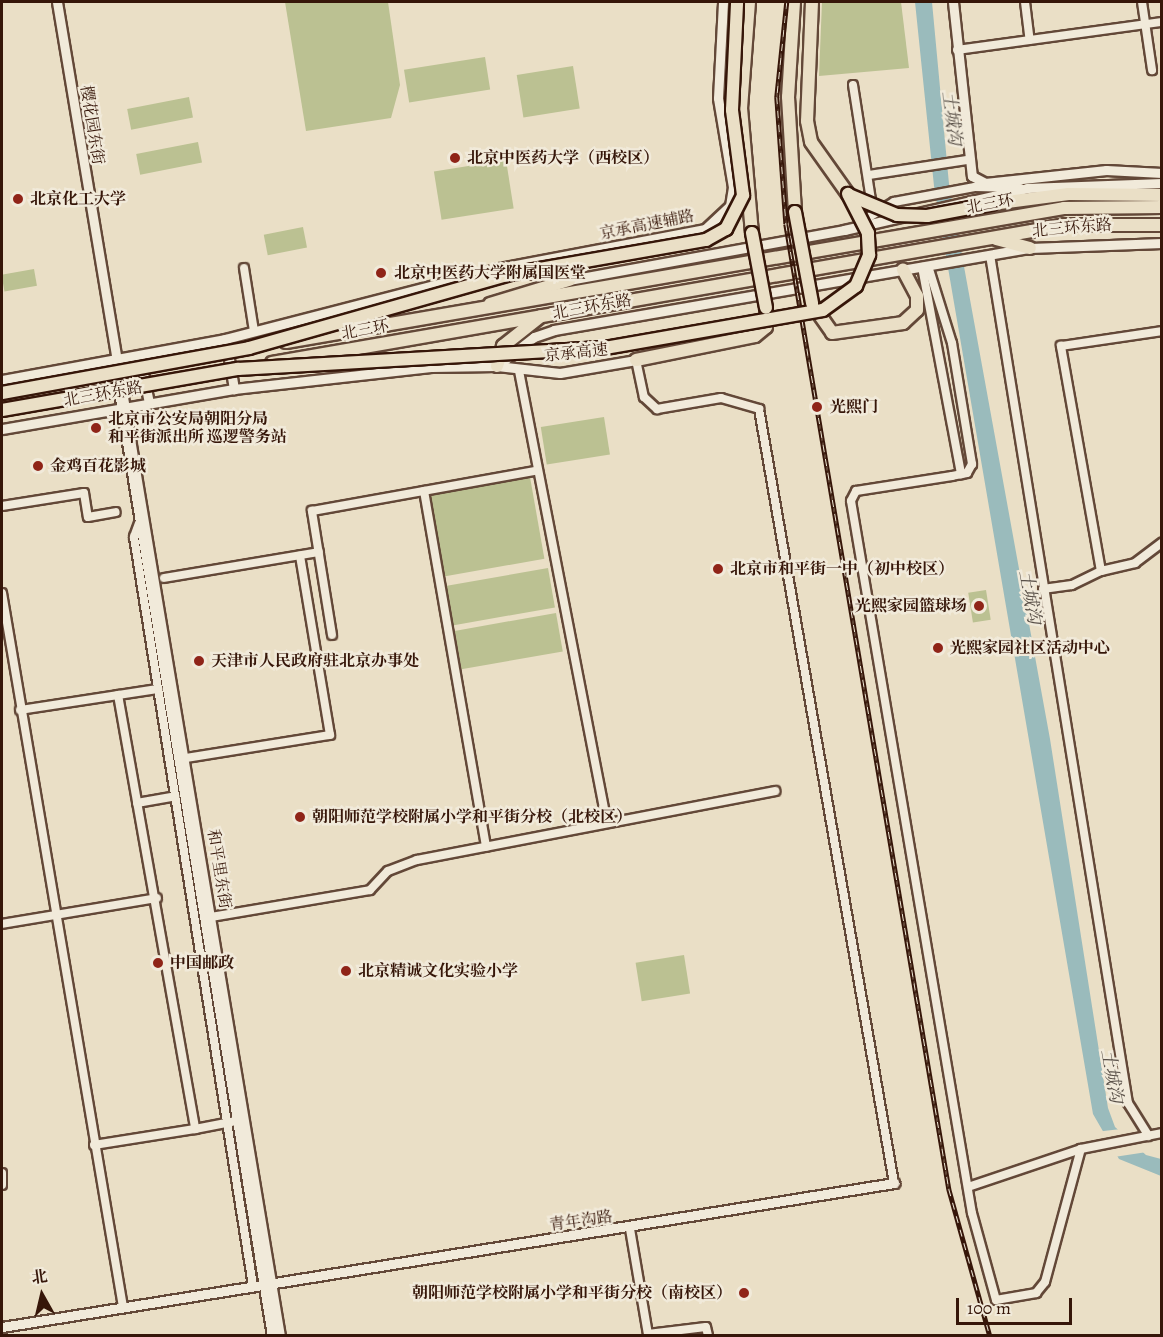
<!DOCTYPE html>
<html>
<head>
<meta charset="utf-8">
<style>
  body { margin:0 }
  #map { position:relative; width:1163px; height:1337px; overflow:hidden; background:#eadfc6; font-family:Alegreya,"Noto Serif SC",serif }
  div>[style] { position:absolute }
  .green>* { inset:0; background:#bbc192; transform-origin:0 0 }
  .water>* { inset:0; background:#9abbbc }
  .pier>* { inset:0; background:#eadfc6 }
  .roads { filter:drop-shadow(2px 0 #634838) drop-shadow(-2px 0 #634838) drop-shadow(0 2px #634838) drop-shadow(0 -2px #634838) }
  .minor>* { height:8px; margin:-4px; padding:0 4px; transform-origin:4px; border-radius:4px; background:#f1eada }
  .tertiary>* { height:9px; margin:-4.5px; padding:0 4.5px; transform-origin:4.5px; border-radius:4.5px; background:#f1eada }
  .trunk>* { height:12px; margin:-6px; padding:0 6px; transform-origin:6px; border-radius:6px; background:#eadfc6 }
  .rail>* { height:4.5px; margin-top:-2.25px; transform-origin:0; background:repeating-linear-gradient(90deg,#f1eada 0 7px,#361609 0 14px); box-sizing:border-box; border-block:2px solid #361609 }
  .bridges { filter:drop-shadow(2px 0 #361609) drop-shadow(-2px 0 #361609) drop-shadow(0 2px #361609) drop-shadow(0 -2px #361609) }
  .trunk-bridge>* { height:12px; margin:-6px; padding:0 6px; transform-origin:6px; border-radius:6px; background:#eadfc6 }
  .dots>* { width:16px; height:16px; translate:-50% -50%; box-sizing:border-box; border:3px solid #f1eada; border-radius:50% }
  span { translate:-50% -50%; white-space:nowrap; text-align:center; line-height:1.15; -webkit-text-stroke:5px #f1eada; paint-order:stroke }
  .street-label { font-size:16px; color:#361609 }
  .poi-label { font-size:16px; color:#361609; font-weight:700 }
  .left { translate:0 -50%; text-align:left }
  .right { translate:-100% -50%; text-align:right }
  .water-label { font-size:18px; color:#595048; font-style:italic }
  .frame { position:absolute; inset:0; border:3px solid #361609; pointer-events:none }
  .north { position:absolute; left:12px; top:1265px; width:60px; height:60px; -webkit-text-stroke:4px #f1eada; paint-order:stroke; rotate:352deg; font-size:16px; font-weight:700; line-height:24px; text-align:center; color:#361609 }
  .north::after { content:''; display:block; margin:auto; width:21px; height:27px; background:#361609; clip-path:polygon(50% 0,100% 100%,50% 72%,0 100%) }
  .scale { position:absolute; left:956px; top:1298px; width:116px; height:27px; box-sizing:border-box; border:3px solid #361609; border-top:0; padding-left:8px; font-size:18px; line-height:21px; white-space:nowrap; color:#361609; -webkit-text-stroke:4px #f1eada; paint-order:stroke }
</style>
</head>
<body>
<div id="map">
  <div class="green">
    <div style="clip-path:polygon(285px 2px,388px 2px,400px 85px,391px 118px,306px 131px)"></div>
    <div style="clip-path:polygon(822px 2px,901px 2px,909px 68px,819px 76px)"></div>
    <div style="left:485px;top:57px;width:33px;height:82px;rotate:81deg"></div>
    <div style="left:573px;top:66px;width:43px;height:57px;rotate:81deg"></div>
    <div style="left:189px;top:97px;width:21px;height:63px;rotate:79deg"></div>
    <div style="left:198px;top:142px;width:21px;height:63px;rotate:79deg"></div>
    <div style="left:506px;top:160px;width:49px;height:73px;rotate:81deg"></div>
    <div style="left:303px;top:227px;width:21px;height:40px;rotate:79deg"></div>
    <div style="left:34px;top:269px;width:17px;height:33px;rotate:80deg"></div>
    <div style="left:604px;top:417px;width:38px;height:64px;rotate:81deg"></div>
    <div style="left:530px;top:477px;width:83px;height:102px;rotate:80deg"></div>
    <div style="left:548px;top:568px;width:40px;height:104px;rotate:80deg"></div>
    <div style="left:986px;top:590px;width:30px;height:18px;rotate:81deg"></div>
    <div style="left:556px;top:613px;width:39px;height:103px;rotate:80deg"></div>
    <div style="left:684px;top:955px;width:39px;height:49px;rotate:81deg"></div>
  </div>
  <div class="water">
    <div style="clip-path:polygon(915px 2px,932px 2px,949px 184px,1050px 739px,1108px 1108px,1115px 1127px,1146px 1155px,1161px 1159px,1161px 1176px,1119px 1159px,1093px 1114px,934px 186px)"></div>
  </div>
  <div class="pier">
    <div style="clip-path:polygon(1121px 1129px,1147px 1152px,1114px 1157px,1095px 1132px)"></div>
  </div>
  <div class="roads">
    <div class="minor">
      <div style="left:1025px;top:2px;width:38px;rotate:83deg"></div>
      <div style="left:1142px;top:2px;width:69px;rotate:81.6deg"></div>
      <div style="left:957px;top:50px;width:207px;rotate:-7.8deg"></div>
      <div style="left:853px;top:85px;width:122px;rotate:81.1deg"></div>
      <div style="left:869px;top:175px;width:99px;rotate:-8.7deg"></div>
      <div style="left:859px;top:223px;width:41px;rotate:-31deg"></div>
      <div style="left:894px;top:202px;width:82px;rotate:-10.5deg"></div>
      <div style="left:975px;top:187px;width:45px;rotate:1.3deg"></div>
      <div style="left:990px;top:255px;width:859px;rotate:80.76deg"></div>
      <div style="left:1128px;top:1103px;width:39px;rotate:58deg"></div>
      <div style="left:928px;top:266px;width:81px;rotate:72.7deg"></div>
      <div style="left:952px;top:343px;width:123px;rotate:80.6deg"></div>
      <div style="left:972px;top:464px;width:10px;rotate:119deg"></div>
      <div style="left:967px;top:473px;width:15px;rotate:169deg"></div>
      <div style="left:952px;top:476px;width:97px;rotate:171.1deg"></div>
      <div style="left:856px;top:491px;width:11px;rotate:117deg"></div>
      <div style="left:851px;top:501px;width:722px;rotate:80.36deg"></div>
      <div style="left:972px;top:1213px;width:90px;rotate:74.6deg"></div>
      <div style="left:996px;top:1300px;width:41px;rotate:-9.9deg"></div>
      <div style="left:1036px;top:1293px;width:14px;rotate:-51deg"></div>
      <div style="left:1045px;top:1282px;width:138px;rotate:-74.9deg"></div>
      <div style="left:922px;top:267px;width:211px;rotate:79.3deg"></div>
      <div style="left:244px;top:268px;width:64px;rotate:81deg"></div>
      <div style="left:636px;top:360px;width:38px;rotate:78deg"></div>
      <div style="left:644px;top:397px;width:18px;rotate:43deg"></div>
      <div style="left:657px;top:409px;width:65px;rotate:-9.8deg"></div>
      <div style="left:721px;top:398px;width:40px;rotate:16deg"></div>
      <div style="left:759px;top:409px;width:786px;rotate:80.11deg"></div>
      <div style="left:519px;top:371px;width:460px;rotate:79deg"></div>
      <div style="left:424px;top:491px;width:361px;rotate:80.1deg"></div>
      <div style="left:2px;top:506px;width:83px;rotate:-9deg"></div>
      <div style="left:84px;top:493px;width:24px;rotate:81deg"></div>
      <div style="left:88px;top:517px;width:28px;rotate:-10deg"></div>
      <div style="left:139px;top:523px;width:15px;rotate:110deg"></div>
      <div style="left:134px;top:537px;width:758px;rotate:80.97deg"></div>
      <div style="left:1101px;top:571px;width:35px;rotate:-13deg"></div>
      <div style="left:1135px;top:563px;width:34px;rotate:-37deg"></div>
      <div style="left:164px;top:578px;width:157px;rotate:-9.5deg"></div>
      <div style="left:1043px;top:589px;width:29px;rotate:-8deg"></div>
      <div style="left:1072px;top:585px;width:32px;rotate:-26deg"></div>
      <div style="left:1101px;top:571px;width:229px;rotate:-100.1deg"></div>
      <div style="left:1061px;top:346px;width:102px;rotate:-8.4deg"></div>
      <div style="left:2px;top:593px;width:724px;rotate:80.38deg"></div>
      <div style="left:332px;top:635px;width:126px;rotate:-99.2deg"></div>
      <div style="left:312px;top:511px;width:227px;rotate:-10.2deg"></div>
      <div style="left:118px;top:695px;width:441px;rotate:79.9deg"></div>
      <div style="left:195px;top:1129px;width:38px;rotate:-11deg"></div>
      <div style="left:20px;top:710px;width:140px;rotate:-8.7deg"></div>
      <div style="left:186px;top:758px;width:146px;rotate:-9.1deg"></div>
      <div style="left:330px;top:735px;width:182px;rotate:-99.5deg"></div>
      <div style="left:137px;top:803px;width:39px;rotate:-10deg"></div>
      <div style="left:211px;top:917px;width:161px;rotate:-9.6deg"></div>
      <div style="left:370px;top:890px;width:26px;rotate:-47deg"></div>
      <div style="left:388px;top:871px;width:31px;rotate:-21deg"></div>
      <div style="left:417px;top:860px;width:365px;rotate:-10.9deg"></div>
      <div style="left:2px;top:924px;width:157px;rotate:-9.5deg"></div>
      <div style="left:94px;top:1145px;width:102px;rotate:-9deg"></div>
      <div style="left:2px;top:1173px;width:12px;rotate:90deg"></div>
      <div style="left:971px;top:1186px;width:116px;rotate:-18.6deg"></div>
      <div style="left:1081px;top:1149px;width:83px;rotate:-11.2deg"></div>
      <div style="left:630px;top:1229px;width:107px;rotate:80.3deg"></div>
      <div style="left:648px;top:1334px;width:58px;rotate:-6.9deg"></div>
      <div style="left:706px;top:1327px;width:9px;rotate:77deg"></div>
    </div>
    <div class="tertiary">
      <div style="left:57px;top:2px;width:1353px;rotate:80.51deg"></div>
      <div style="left:953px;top:2px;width:175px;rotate:83.8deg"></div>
      <div style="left:972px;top:176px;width:15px;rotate:28deg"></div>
      <div style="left:985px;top:183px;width:122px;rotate:-6.1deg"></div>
      <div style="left:1106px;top:170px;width:56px;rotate:3.1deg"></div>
      <div style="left:529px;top:273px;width:41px;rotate:9.9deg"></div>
      <div style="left:569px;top:280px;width:280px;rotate:-10.3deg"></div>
      <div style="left:844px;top:230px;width:188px;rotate:-12.9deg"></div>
      <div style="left:1027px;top:188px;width:135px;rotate:-2.1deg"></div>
      <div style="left:227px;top:347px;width:43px;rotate:80.5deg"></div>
      <div style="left:141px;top:363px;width:41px;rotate:78.7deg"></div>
      <div style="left:497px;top:366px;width:63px;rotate:6.3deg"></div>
      <div style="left:560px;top:373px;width:77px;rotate:-9.7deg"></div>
      <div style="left:2px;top:380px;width:227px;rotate:-10.4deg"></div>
      <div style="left:225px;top:339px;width:284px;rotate:-14.5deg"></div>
      <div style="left:500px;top:268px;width:209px;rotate:-10.8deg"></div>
      <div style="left:705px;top:229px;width:34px;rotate:-43deg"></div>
      <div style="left:730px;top:206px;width:19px;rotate:-81deg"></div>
      <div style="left:733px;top:187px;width:90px;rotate:-99.6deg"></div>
      <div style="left:718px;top:98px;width:96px;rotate:-87deg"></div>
      <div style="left:118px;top:386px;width:962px;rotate:80.79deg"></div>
      <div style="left:2px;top:429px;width:235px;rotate:-9.8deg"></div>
      <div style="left:234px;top:389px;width:198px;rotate:-6.4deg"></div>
      <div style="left:431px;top:367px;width:66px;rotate:-0.9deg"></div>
      <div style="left:497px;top:366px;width:47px;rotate:-38.1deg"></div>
      <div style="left:534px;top:337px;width:21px;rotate:-19deg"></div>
      <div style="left:554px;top:330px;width:483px;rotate:-9.8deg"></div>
      <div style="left:1030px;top:248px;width:132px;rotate:-2.2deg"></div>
      <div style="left:2px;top:1327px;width:904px;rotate:-9.17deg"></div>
    </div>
    <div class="trunk">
      <div style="left:749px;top:2px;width:106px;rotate:94.3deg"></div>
      <div style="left:741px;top:108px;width:125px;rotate:85deg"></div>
      <div style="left:794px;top:2px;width:95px;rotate:93.6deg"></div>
      <div style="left:788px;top:97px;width:115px;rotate:86.5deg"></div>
      <div style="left:812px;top:2px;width:119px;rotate:92.4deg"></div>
      <div style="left:807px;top:121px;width:21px;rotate:79deg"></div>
      <div style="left:811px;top:142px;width:64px;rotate:54.6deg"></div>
      <div style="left:992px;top:204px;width:77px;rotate:-7.5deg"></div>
      <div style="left:1068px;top:194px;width:94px;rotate:0.6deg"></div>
      <div style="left:996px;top:239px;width:35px;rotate:15deg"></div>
      <div style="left:490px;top:304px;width:83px;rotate:-16.9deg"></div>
      <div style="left:812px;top:304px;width:35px;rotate:55deg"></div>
      <div style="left:832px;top:333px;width:72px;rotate:-8deg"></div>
      <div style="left:903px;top:323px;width:19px;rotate:-43deg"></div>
      <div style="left:917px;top:310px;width:14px;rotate:-90deg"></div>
      <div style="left:917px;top:296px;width:30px;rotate:-118deg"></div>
      <div style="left:286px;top:342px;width:789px;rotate:-9.77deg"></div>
      <div style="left:1064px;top:208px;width:98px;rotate:-0.6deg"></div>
      <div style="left:636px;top:360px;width:121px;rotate:-11.4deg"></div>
      <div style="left:755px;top:336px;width:14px;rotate:-39deg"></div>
      <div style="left:766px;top:327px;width:15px;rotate:-90deg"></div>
      <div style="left:272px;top:363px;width:806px;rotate:-9.86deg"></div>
      <div style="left:1066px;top:225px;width:96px"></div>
      <div style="left:497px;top:366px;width:21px;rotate:-73deg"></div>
      <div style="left:503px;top:346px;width:48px;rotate:-38.3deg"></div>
    </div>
  </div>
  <div class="rail">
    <div style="left:787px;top:2px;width:96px;rotate:96deg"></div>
    <div style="left:777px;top:97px;width:127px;rotate:85.9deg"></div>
    <div style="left:786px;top:224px;width:979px;rotate:80.41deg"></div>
    <div style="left:949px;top:1189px;width:153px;rotate:74.4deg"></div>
  </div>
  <div class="bridges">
    <div class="trunk-bridge">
      <div style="left:849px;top:195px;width:52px;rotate:22.6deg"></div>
      <div style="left:897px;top:215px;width:30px;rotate:2deg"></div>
      <div style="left:927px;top:216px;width:66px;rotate:-10.5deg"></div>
      <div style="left:795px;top:212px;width:93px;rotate:79.4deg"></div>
      <div style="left:752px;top:233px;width:76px;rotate:79.4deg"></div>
      <div style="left:2px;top:393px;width:251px;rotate:-10.3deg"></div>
      <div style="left:249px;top:348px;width:272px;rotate:-15.8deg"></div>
      <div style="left:511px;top:274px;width:198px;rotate:-9.9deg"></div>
      <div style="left:706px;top:240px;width:23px;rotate:-29deg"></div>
      <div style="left:726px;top:229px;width:38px;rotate:-63deg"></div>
      <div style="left:743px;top:195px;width:86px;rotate:-97.4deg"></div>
      <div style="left:732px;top:110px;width:108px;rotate:-87.3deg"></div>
      <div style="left:2px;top:410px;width:240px;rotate:-9.9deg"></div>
      <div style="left:238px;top:369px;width:368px;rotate:-3.3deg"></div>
      <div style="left:605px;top:348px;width:221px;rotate:-9.9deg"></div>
      <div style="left:823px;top:310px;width:41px;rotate:-36deg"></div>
      <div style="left:856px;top:286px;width:34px;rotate:-67deg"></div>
      <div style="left:869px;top:255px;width:22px;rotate:-93deg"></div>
      <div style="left:868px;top:233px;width:44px;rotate:-117.1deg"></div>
    </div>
  </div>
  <div class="dots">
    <div style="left:455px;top:158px;background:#8f2418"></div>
    <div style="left:18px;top:199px;background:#8f2418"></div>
    <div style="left:381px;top:273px;background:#8f2418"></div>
    <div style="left:817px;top:407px;background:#8f2418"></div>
    <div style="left:96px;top:428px;background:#8f2418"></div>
    <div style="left:38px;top:466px;background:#8f2418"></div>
    <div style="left:718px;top:569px;background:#8f2418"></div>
    <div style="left:979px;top:606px;background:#8f2418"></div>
    <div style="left:938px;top:648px;background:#8f2418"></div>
    <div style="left:199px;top:661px;background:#8f2418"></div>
    <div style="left:300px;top:817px;background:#8f2418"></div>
    <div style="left:158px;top:963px;background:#8f2418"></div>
    <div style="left:346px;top:971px;background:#8f2418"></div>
    <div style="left:744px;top:1293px;background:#8f2418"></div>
  </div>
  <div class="street-label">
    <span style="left:92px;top:125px;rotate:81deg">樱花园东街</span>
    <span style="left:990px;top:204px;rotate:-10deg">北三环</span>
    <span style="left:647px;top:225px;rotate:-11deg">京承高速辅路</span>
    <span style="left:1072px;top:228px;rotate:-5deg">北三环东路</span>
    <span style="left:592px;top:307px;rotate:-10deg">北三环东路</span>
    <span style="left:365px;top:330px;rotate:-10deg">北三环</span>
    <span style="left:576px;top:353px;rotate:-6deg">京承高速</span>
    <span style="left:103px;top:394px;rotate:-10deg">北三环东路</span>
    <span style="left:219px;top:869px;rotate:81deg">和平里东街</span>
    <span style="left:581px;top:1221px;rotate:-8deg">青年沟路</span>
  </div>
  <div class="poi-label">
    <span class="left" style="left:467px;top:158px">北京中医药大学（西校区）</span>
    <span class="left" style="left:30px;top:199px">北京化工大学</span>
    <span class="left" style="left:394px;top:273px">北京中医药大学附属国医堂</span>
    <span class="left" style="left:830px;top:407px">光熙门</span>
    <span class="left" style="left:108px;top:428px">北京市公安局朝阳分局<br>和平街派出所 巡逻警务站</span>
    <span class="left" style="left:50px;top:466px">金鸡百花影城</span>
    <span class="left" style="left:730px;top:569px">北京市和平街一中（初中校区）</span>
    <span class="right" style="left:967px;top:606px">光熙家园篮球场</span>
    <span class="left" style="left:950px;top:648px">光熙家园社区活动中心</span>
    <span class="left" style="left:211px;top:661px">天津市人民政府驻北京办事处</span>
    <span class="left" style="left:312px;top:817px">朝阳师范学校附属小学和平街分校（北校区）</span>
    <span class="left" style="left:170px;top:963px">中国邮政</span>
    <span class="left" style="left:358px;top:971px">北京精诚文化实验小学</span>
    <span class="right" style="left:732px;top:1293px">朝阳师范学校附属小学和平街分校（南校区）</span>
  </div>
  <div class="water-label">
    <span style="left:952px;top:118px;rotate:83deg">土城沟</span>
    <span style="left:1030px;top:597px;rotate:80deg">土城沟</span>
    <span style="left:1112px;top:1076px;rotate:80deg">土城沟</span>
  </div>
  <div class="frame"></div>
  <div class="north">北</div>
  <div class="scale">100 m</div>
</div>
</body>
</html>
